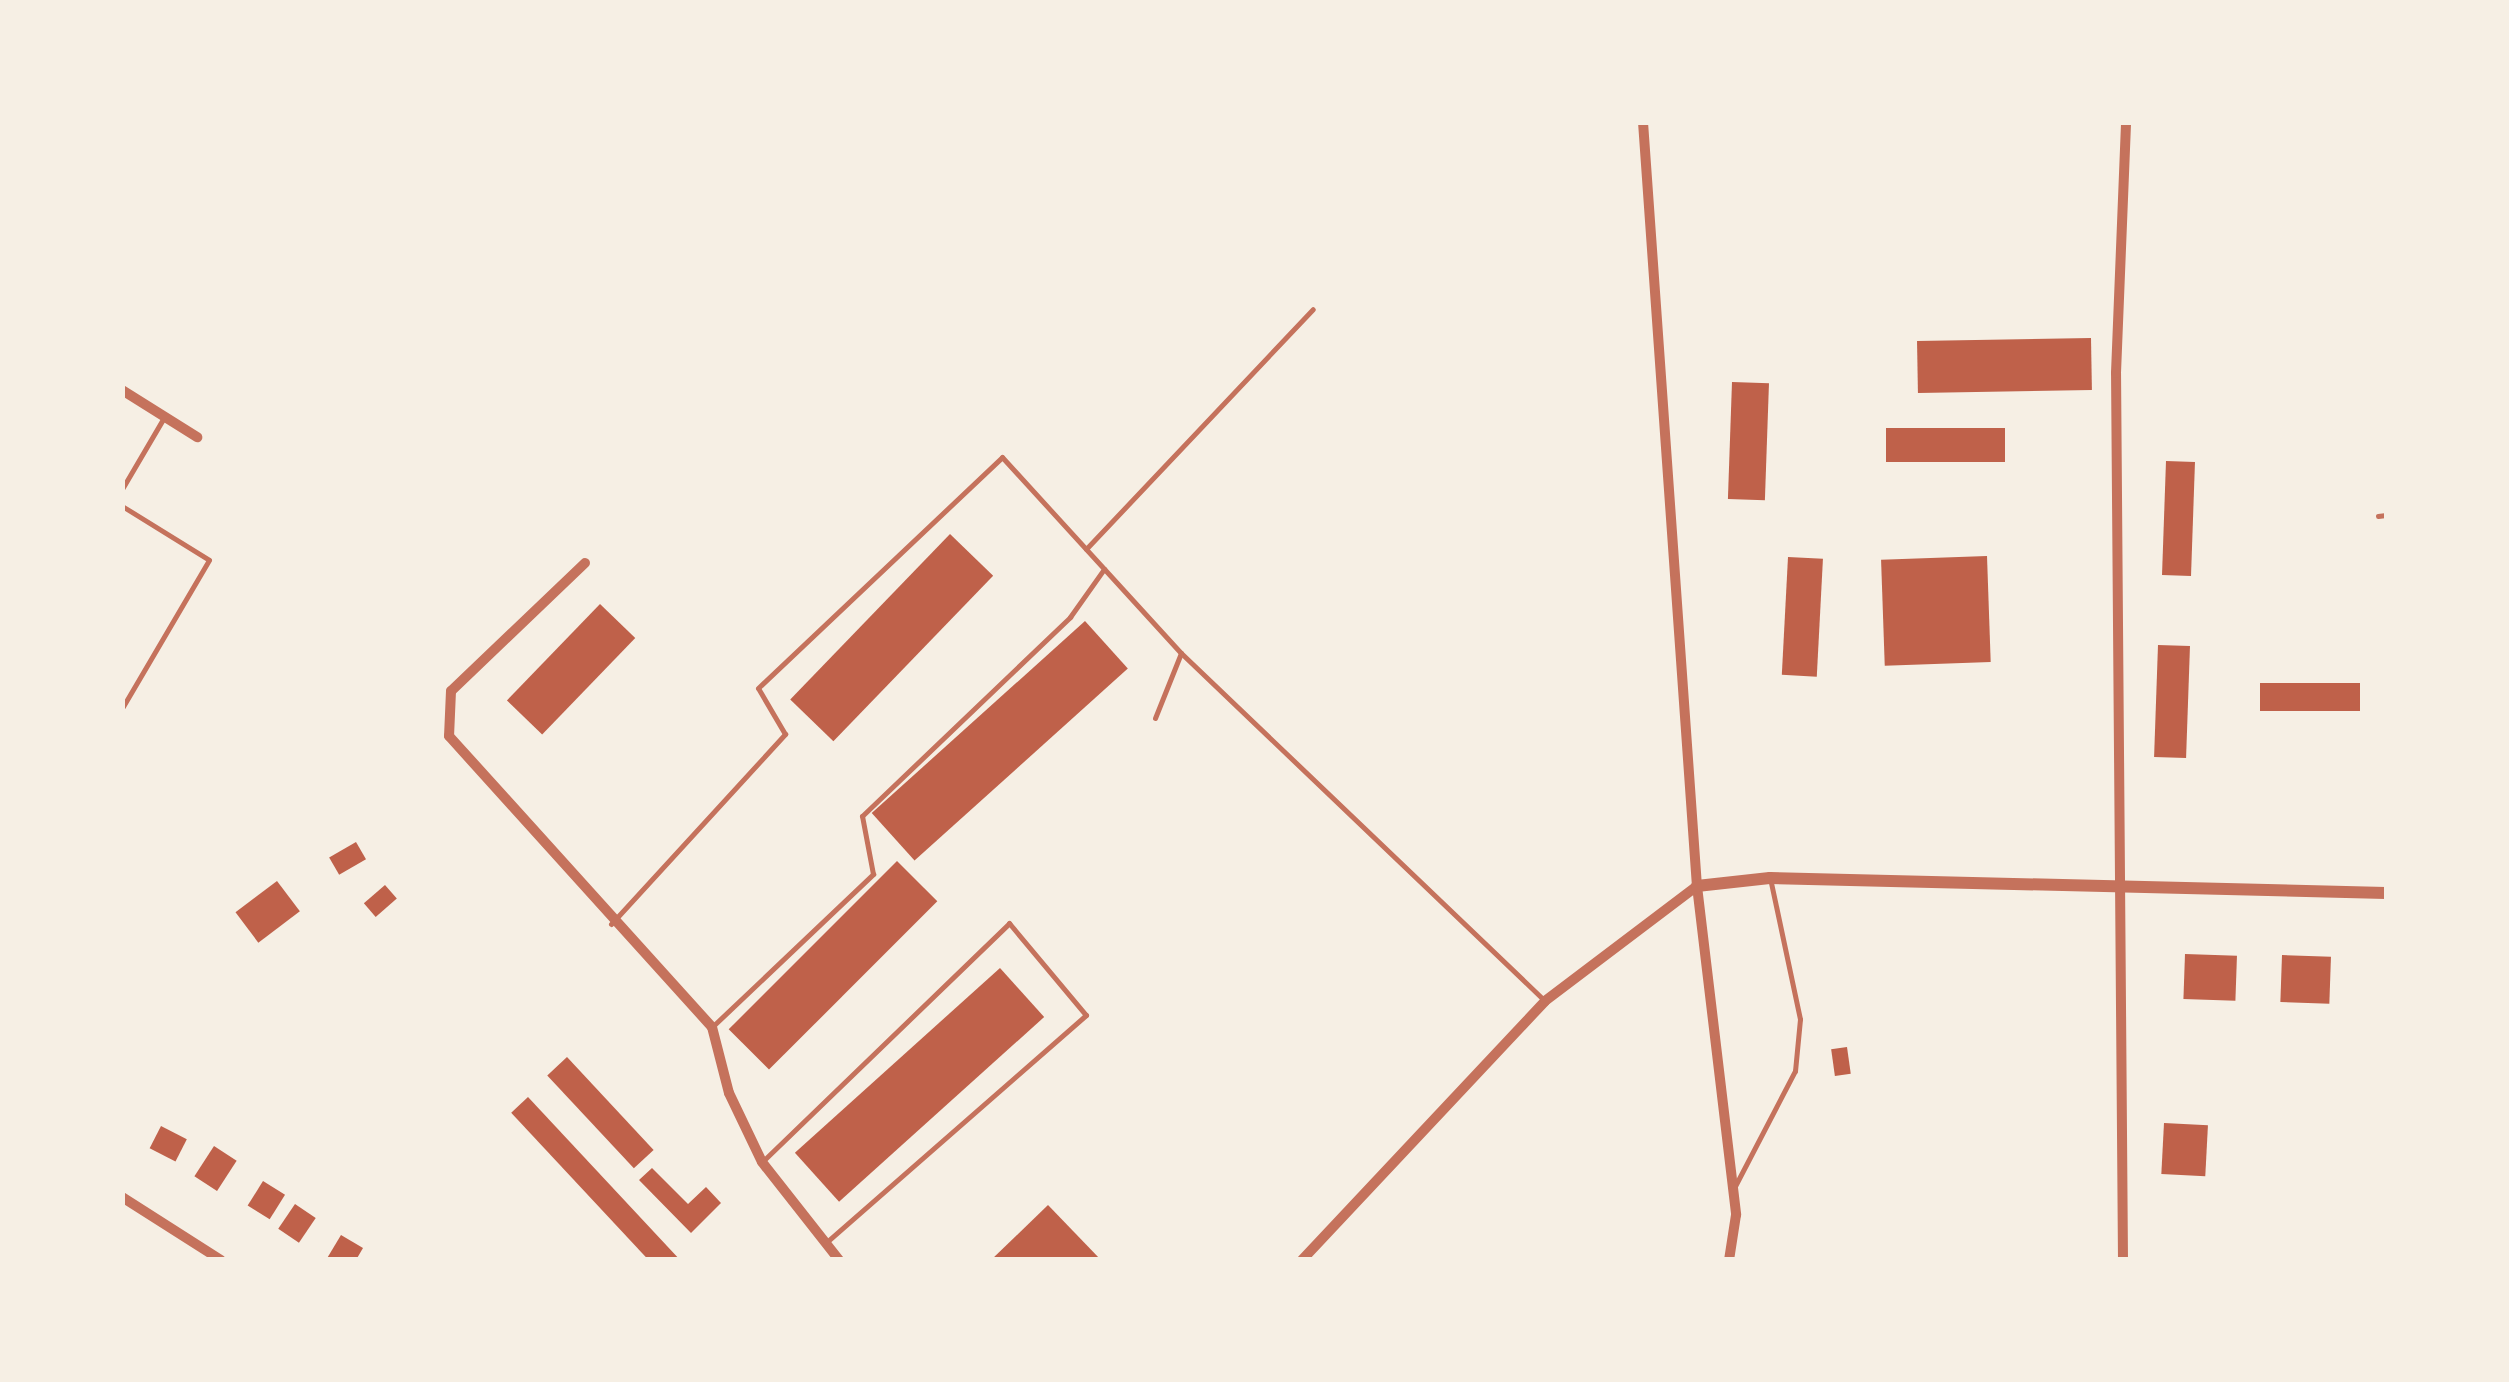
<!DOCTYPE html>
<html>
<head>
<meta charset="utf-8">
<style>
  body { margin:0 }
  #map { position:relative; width:2509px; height:1382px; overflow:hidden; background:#f6efe4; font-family:"Times New Roman",serif }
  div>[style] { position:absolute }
  .building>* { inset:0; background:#bf614a; transform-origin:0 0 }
  .service>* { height:5px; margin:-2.5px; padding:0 2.5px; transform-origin:2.5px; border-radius:2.5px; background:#c5725c }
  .minor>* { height:10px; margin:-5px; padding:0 5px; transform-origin:5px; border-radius:5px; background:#c5725c }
  .tertiary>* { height:12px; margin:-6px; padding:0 6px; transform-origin:6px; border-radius:6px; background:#c5725c }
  span { translate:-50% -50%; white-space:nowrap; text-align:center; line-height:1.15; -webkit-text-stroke:10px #f6efe4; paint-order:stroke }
  .frame { position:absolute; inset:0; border:125px solid #f6efe4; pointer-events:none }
</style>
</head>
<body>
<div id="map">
  <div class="building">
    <div style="left:2091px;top:338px;width:52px;height:174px;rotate:89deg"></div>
    <div style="left:1732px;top:382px;width:37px;height:117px;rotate:2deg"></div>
    <div style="left:1886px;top:428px;width:119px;height:34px"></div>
    <div style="left:2166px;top:461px;width:29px;height:114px;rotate:2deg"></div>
    <div style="left:950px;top:534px;width:60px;height:230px;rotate:44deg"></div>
    <div style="left:1987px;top:556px;width:106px;height:106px;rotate:88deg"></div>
    <div style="left:1788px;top:557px;width:35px;height:118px;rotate:3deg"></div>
    <div style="left:600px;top:604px;width:49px;height:134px;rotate:44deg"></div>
    <div style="left:1085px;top:621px;width:64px;height:287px;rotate:48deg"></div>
    <div style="left:2158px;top:645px;width:32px;height:112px;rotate:2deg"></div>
    <div style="left:2360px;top:683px;width:28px;height:100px;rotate:90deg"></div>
    <div style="left:356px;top:842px;width:20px;height:31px;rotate:60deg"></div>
    <div style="left:897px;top:861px;width:57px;height:238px;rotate:45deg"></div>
    <div style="left:277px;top:881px;width:38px;height:52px;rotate:53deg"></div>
    <div style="left:385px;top:885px;width:18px;height:28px;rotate:49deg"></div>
    <div style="left:2185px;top:954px;width:52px;height:45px;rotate:2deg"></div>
    <div style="left:2282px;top:955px;width:49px;height:47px;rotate:2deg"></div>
    <div style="left:1000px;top:968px;width:66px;height:276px;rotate:48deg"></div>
    <div style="left:1847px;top:1047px;width:27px;height:16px;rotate:82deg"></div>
    <div style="left:567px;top:1057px;width:127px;height:27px;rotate:47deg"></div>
    <div style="left:528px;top:1097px;width:222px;height:23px;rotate:47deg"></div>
    <div style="left:2164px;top:1123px;width:44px;height:51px;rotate:3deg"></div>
    <div style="left:161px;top:1126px;width:29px;height:25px;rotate:27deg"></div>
    <div style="left:214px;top:1146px;width:27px;height:36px;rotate:33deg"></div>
    <div style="clip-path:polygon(652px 1168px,688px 1204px,706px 1187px,721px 1203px,691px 1233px,639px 1180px)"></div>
    <div style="left:263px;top:1181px;width:26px;height:29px;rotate:32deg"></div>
    <div style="left:295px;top:1204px;width:25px;height:30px;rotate:34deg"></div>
    <div style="clip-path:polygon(1048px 1205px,1101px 1260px,991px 1260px)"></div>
    <div style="clip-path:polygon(341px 1235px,363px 1248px,356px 1260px,326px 1260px)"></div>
  </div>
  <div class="service">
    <div style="left:122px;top:489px;width:81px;rotate:-59.6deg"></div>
    <div style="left:122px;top:506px;width:102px;rotate:31.8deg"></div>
    <div style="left:209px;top:560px;width:172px;rotate:120.4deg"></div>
    <div style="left:2378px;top:516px;width:8px;rotate:-7deg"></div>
    <div style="left:1086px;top:549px;width:330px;rotate:-46.6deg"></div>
    <div style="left:1181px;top:653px;width:501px;rotate:43.71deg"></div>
    <div style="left:611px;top:924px;width:258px;rotate:-47.5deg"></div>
    <div style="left:785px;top:734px;width:53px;rotate:-120.4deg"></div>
    <div style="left:758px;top:688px;width:336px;rotate:-43.4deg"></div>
    <div style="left:1002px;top:457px;width:265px;rotate:47.6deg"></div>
    <div style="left:1181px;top:653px;width:70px;rotate:111.8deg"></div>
    <div style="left:713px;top:1026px;width:221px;rotate:-43.5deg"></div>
    <div style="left:873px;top:874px;width:59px;rotate:-100.7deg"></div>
    <div style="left:862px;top:816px;width:288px;rotate:-43.7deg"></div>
    <div style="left:1070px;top:617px;width:59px;rotate:-54.7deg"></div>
    <div style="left:764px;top:1160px;width:341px;rotate:-44deg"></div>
    <div style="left:1009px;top:923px;width:120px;rotate:50.1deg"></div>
    <div style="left:1086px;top:1015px;width:343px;rotate:138.8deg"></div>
    <div style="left:1734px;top:1188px;width:132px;rotate:-62.5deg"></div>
    <div style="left:1795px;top:1071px;width:52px;rotate:-84.5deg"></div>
    <div style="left:1800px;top:1019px;width:144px;rotate:-102deg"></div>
  </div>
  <div class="minor">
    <div style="left:1643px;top:122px;width:766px;rotate:85.96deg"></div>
    <div style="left:1697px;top:886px;width:331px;rotate:83.2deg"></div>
    <div style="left:1736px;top:1215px;width:46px;rotate:98.8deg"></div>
    <div style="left:122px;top:390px;width:89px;rotate:32.1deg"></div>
    <div style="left:585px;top:563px;width:185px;rotate:136.3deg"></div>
    <div style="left:451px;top:691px;width:45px;rotate:92.5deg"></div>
    <div style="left:449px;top:736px;width:392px;rotate:47.9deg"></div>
    <div style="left:712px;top:1027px;width:68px;rotate:75.6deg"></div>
    <div style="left:729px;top:1093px;width:76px;rotate:64.4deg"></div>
    <div style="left:762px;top:1162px;width:125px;rotate:51.8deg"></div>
    <div style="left:122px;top:1197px;width:117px;rotate:32.5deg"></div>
    <div style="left:1302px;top:1260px;width:355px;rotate:-46.8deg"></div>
    <div style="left:1545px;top:1001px;width:191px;rotate:-37.1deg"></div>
    <div style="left:2123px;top:1260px;width:887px;rotate:-90.45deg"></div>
    <div style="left:2116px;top:373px;width:251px;rotate:-87.7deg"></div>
  </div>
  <div class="tertiary">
    <div style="left:1697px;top:886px;width:73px;rotate:-6.3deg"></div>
    <div style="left:1770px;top:878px;width:616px;rotate:1.39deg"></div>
  </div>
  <div class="frame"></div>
</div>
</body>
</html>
